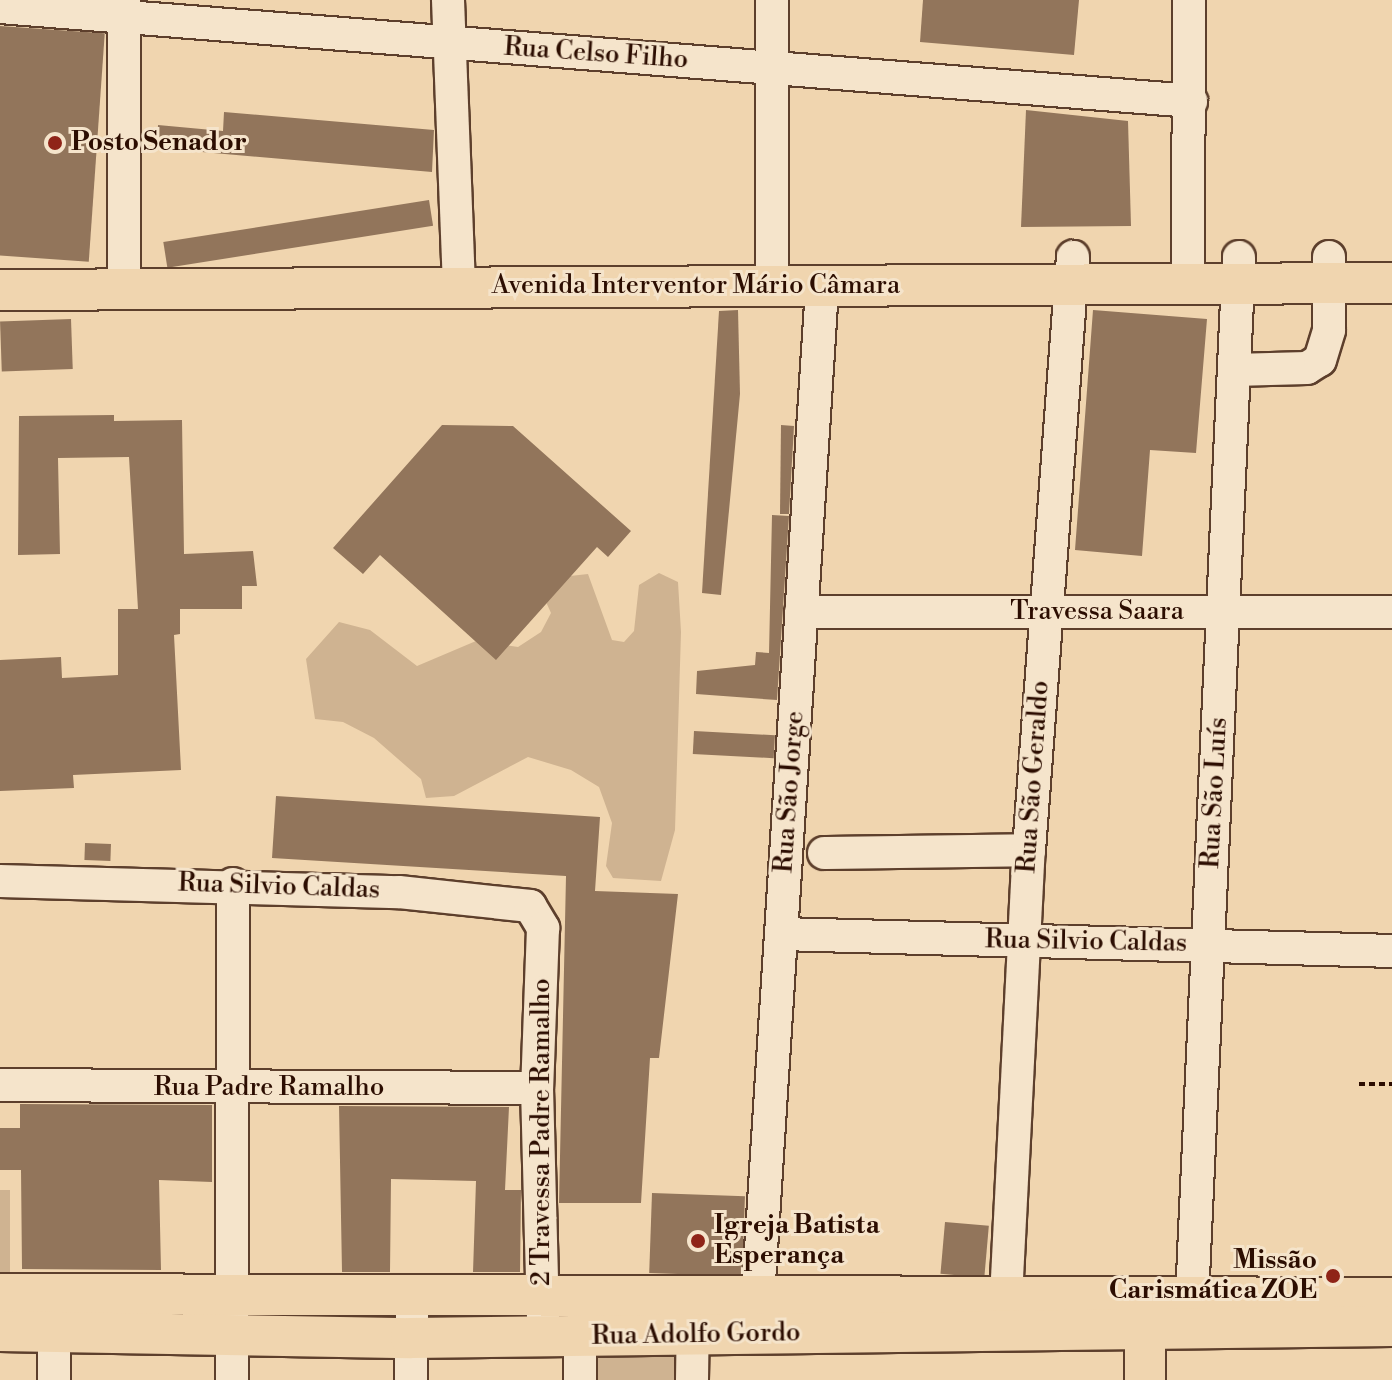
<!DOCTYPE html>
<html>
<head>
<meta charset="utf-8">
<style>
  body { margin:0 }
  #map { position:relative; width:1392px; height:1380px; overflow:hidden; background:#f0d5af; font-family:"Libre Bodoni",serif }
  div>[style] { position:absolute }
  .green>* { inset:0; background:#cfb391; transform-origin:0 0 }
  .building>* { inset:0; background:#92755b; transform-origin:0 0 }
  .path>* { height:4px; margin-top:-2px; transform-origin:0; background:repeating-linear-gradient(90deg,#2c0d01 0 6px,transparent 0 10px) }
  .roads { filter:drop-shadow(2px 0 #5d3f2c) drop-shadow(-2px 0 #5d3f2c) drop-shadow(0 2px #5d3f2c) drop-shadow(0 -2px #5d3f2c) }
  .minor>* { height:32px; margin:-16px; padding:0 16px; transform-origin:16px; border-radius:16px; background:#f5e4cb }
  .major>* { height:40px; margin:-20px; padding:0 20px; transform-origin:20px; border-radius:20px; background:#f0d5af }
  .dots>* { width:22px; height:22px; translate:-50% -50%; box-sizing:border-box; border:4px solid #f5e4cb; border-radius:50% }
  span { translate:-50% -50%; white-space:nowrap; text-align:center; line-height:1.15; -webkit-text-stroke:6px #f5e4cb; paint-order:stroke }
  .street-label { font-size:26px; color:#2c0d01 }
  .poi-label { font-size:26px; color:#2c0d01; font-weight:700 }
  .left { translate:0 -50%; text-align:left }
  .right { translate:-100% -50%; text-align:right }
</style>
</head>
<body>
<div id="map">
  <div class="green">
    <div style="clip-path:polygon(659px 573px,678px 582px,681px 632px,675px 830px,661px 881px,613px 878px,606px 866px,612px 823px,599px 787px,571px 770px,528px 757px,454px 796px,426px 798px,421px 779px,374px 738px,343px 722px,315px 719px,306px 659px,339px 622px,370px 630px,417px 666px,476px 641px,518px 647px,541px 632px,551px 613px,542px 593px,561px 577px,588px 574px,612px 640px,624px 642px,634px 631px,639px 585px)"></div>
    <div style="left:0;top:1190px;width:10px;height:84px"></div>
    <div style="left:591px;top:1344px;width:91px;height:36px;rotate:1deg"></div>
  </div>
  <div class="building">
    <div style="clip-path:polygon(923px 0,1079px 0,1074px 55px,920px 42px)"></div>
    <div style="left:0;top:26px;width:105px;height:229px;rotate:4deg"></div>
    <div style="clip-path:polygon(1026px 110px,1128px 121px,1131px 226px,1021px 227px)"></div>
    <div style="clip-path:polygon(224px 112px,434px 130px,432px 172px,157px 148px,158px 125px,223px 131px)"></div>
    <div style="left:429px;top:200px;width:26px;height:269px;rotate:81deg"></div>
    <div style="clip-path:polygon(738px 310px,740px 394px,721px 595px,702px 593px,719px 311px)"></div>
    <div style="clip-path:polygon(1093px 310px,1207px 319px,1196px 453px,1150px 450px,1142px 556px,1075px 550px)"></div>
    <div style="left:71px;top:319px;width:50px;height:71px;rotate:88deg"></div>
    <div style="clip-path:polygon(114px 415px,114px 421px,182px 420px,184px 554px,253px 551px,257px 586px,242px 586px,242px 609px,180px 609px,180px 634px,174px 635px,181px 770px,73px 775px,74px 788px,0 791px,0 660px,61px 657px,62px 678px,118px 675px,118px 609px,138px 609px,129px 457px,58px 458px,60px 554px,18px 555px,19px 416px)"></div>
    <div style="clip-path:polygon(442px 425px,513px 426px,631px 531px,608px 557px,597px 547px,496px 660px,380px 555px,363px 574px,333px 548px)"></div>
    <div style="clip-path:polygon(781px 425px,794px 426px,789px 514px,780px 514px)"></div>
    <div style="clip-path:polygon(772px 515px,789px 516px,777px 700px,696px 694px,697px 671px,755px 665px,756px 652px,769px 653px)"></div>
    <div style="left:694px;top:731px;width:81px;height:23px;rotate:3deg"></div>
    <div style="clip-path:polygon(276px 796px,600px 817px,595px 891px,678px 894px,659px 1058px,650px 1058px,641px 1203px,559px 1203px,566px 876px,272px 858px)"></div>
    <div style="left:85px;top:843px;width:26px;height:17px;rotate:2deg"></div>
    <div style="clip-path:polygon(20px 1104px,212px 1105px,212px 1182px,159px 1180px,161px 1270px,22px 1269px,21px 1170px,0 1170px,0 1128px,20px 1128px)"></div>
    <div style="clip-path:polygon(339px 1106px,509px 1107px,505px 1190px,521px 1190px,520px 1272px,473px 1272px,476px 1181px,391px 1179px,390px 1272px,342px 1272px)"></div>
    <div style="left:652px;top:1193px;width:93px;height:80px;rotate:2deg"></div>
    <div style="left:945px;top:1222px;width:44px;height:52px;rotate:5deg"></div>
  </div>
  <div class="path">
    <div style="left:1359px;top:1084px;width:33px"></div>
  </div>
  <div class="roads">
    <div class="minor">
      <div style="left:124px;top:0;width:286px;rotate:90deg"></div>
      <div style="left:448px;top:0;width:287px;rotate:87.8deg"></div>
      <div style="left:0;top:7px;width:1195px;rotate:4.51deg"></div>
      <div style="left:1188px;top:283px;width:283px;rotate:-89.8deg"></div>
      <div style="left:772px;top:288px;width:288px;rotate:-90deg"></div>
      <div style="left:1234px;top:370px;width:73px;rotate:-1.6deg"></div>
      <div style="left:1307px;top:368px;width:15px;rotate:-32deg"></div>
      <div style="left:1320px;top:360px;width:31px;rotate:-73deg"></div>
      <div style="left:1329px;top:330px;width:73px;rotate:-90deg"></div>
      <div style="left:801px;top:612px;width:591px"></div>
      <div style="left:824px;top:853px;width:205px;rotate:-0.8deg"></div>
      <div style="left:0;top:881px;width:399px;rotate:1.6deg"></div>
      <div style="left:399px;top:892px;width:132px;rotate:6.1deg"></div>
      <div style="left:530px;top:906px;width:26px;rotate:59deg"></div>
      <div style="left:543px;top:928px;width:160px;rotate:92.1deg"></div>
      <div style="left:537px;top:1088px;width:230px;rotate:88.5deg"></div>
      <div style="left:781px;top:934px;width:611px;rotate:1.59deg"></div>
      <div style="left:0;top:1085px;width:537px;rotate:0.32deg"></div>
      <div style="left:758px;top:1297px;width:1011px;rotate:-86.37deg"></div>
      <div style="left:1006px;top:1298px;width:449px;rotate:-87.1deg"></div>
      <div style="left:1029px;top:850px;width:595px;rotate:-85.76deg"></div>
      <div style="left:1191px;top:1321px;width:1065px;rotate:-87.42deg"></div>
      <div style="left:54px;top:1380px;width:71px;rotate:-89.2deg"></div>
      <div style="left:232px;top:1380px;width:496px;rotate:-89.9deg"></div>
      <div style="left:411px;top:1380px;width:85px;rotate:-89.3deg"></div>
      <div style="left:580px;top:1380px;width:44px;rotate:-90deg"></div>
      <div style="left:692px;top:1380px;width:69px;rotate:-89.2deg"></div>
    </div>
    <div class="major">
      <div style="left:0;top:290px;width:1392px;rotate:-0.29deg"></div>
      <div style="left:0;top:1294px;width:1392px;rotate:0.16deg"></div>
      <div style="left:0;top:1331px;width:411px;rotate:1deg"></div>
      <div style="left:411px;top:1338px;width:981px;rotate:-0.7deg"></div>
      <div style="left:1145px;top:1380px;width:76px;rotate:-90deg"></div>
    </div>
  </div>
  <div class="dots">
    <div style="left:55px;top:143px;background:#8f2418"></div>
    <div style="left:698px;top:1241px;background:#8f2418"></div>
    <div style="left:1333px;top:1276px;background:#8f2418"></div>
  </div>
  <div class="street-label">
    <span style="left:596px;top:54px;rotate:4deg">Rua Celso Filho</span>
    <span style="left:696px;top:286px">Avenida Interventor Mário Câmara</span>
    <span style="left:1097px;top:612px">Travessa Saara</span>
    <span style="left:1034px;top:777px;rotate:-86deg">Rua São Geraldo</span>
    <span style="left:790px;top:792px;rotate:-86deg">Rua São Jorge</span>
    <span style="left:1215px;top:793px;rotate:-87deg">Rua São Luís</span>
    <span style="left:279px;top:887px;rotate:2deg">Rua Silvio Caldas</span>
    <span style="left:1086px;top:942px;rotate:1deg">Rua Silvio Caldas</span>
    <span style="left:269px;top:1088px">Rua Padre Ramalho</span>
    <span style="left:542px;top:1132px;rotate:-90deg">2 Travessa Padre Ramalho</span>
    <span style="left:696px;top:1335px;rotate:-1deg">Rua Adolfo Gordo</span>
  </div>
  <div class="poi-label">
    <span class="left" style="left:71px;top:143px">Posto Senador</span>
    <span class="left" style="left:714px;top:1241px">Igreja Batista<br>Esperança</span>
    <span class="right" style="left:1317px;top:1276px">Missão<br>Carismática ZOE</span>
  </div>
</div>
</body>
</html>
